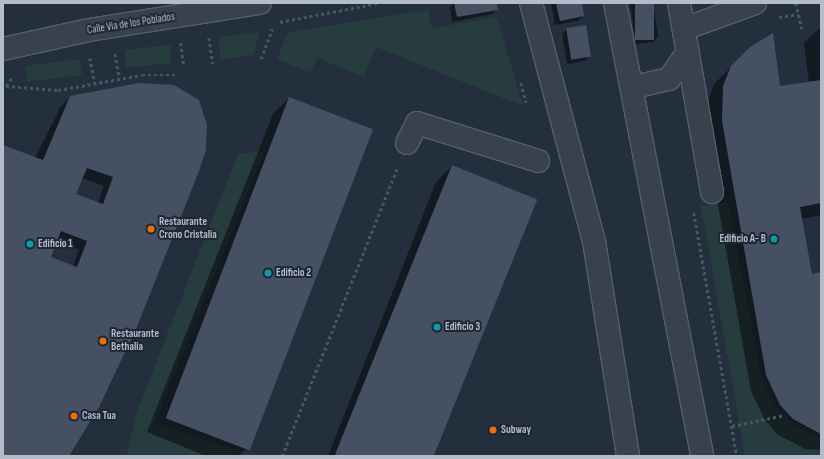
<!DOCTYPE html>
<html>
<head>
<meta charset="utf-8">
<style>
  body { margin:0 }
  #map { position:relative; width:824px; height:459px; overflow:hidden; background:#242f3e; font-family:"Sofia Sans Condensed",sans-serif }
  div>[style] { position:absolute }
  .green>* { inset:0; background:#263c3f; transform-origin:0 0 }
  .shadow>* { inset:0; background:#0007 }
  .building>* { inset:0; background:#455162; transform-origin:0 0 }
  .path>* { height:2.5px; margin-top:-1.25px; transform-origin:0; background:repeating-linear-gradient(90deg,#44595c 0 3px,transparent 0 6px) }
  .roads { filter:drop-shadow(1px 0 #565f6c) drop-shadow(-1px 0 #565f6c) drop-shadow(0 1px #565f6c) drop-shadow(0 -1px #565f6c) }
  .minor>* { height:22px; margin:-11px; padding:0 11px; transform-origin:11px; border-radius:11px; background:#38414e }
  .dots>* { width:11px; height:11px; translate:-50% -50%; box-sizing:border-box; border:2px solid #1d2633; border-radius:50% }
  span { translate:-50% -50%; white-space:nowrap; text-align:center; line-height:1.15; -webkit-text-stroke:4px #1d2633; paint-order:stroke }
  .street-label { font-size:11px; color:#b4bcc9 }
  .poi-label { font-size:11px; color:#b4bcc9; font-weight:700 }
  .left { translate:0 -50%; text-align:left }
  .right { translate:-100% -50%; text-align:right }
  .frame { position:absolute; inset:0; border:4px solid #b4bcc9; pointer-events:none }
</style>
</head>
<body>
<div id="map">
  <div class="green">
    <div style="clip-path:polygon(428px 10px,432px 28px,497px 17px,523px 106px,376px 47px,364px 77px,317px 58px,311px 73px,277px 59px,288px 32px)"></div>
    <div style="clip-path:polygon(259px 32px,254px 55px,221px 60px,218px 37px)"></div>
    <div style="left:170px;top:45px;width:18px;height:46px;rotate:84deg"></div>
    <div style="left:80px;top:59px;width:16px;height:55px;rotate:83deg"></div>
    <div style="clip-path:polygon(265px 150px,155px 423px,254px 456px,127px 456px,136px 414px,238px 154px)"></div>
    <div style="clip-path:polygon(728px 202px,762px 380px,774px 404px,791px 424px,821px 438px,821px 456px,745px 456px,701px 206px)"></div>
  </div>
  <div class="shadow">
    <div style="clip-path:polygon(454px 3px,496px 3px,497px 9px,492px 14px,452px 22px,450px 8px)"></div>
    <div style="clip-path:polygon(551px 3px,581px 3px,583px 16px,578px 21px,555px 25px)"></div>
    <div style="clip-path:polygon(630px 3px,653px 3px,658px 37px,653px 42px,636px 44px)"></div>
    <div style="clip-path:polygon(820px 28px,821px 215px,801px 219px,811px 275px,821px 273px,821px 450px,805px 449px,777px 434px,765px 420px,751px 391px,706px 137px,707px 103px,715px 83px,750px 48px,779px 87px,809px 82px,804px 43px)"></div>
    <div style="clip-path:polygon(567px 29px,590px 56px,585px 61px,567px 64px,562px 34px)"></div>
    <div style="clip-path:polygon(evenodd,139px 84px,68px 456px,3px 456px,3px 146px,35px 158px,61px 106px,71px 97px,139px 84px,82px 178px,104px 186px,98px 203px,75px 195px,82px 178px,139px 84px,56px 241px,79px 250px,73px 266px,50px 257px,56px 241px)"></div>
    <div style="clip-path:polygon(289px 98px,246px 449px,239px 456px,206px 456px,147px 432px,273px 114px)"></div>
    <div style="clip-path:polygon(452px 166px,434px 456px,328px 456px,436px 182px)"></div>
  </div>
  <div class="building">
    <div style="clip-path:polygon(454px 3px,497px 3px,498px 10px,457px 17px)"></div>
    <div style="clip-path:polygon(556px 3px,582px 3px,584px 16px,560px 21px)"></div>
    <div style="left:635px;top:3px;width:19px;height:37px"></div>
    <div style="left:586px;top:25px;width:32px;height:20px;rotate:81deg"></div>
    <div style="clip-path:polygon(773px 33px,780px 86px,821px 80px,821px 203px,800px 207px,812px 274px,821px 272px,821px 434px,793px 419px,780px 405px,766px 375px,722px 121px,723px 86px,731px 66px,750px 47px)"></div>
    <div style="clip-path:polygon(evenodd,139px 83px,174px 85px,199px 100px,207px 125px,206px 150px,199px 171px,136px 329px,99px 407px,69px 456px,3px 456px,3px 145px,43px 160px,70px 96px,139px 83px,87px 168px,113px 177px,103px 204px,76px 194px,87px 168px,139px 83px,61px 231px,87px 241px,77px 267px,51px 257px,61px 231px)"></div>
    <div style="left:289px;top:97px;width:90px;height:344px;rotate:21deg"></div>
    <div style="left:452px;top:165px;width:92px;height:313px;rotate:22deg"></div>
  </div>
  <div class="path">
    <div style="left:796px;top:3px;width:27px;rotate:77deg"></div>
    <div style="left:779px;top:17px;width:19px;rotate:-9deg"></div>
    <div style="left:280px;top:22px;width:101px;rotate:-10.9deg"></div>
    <div style="left:209px;top:38px;width:26px;rotate:81deg"></div>
    <div style="left:181px;top:43px;width:24px;rotate:83deg"></div>
    <div style="left:115px;top:54px;width:25px;rotate:79deg"></div>
    <div style="left:90px;top:58px;width:26px;rotate:79deg"></div>
    <div style="left:261px;top:59px;width:32px;rotate:-70deg"></div>
    <div style="left:521px;top:83px;width:20px;rotate:75deg"></div>
    <div style="left:6px;top:86px;width:12px;rotate:-55deg"></div>
    <div style="left:6px;top:86px;width:52px;rotate:4.4deg"></div>
    <div style="left:58px;top:90px;width:85px;rotate:-10.1deg"></div>
    <div style="left:142px;top:75px;width:33px"></div>
    <div style="left:694px;top:213px;width:247px;rotate:80deg"></div>
    <div style="left:732px;top:426px;width:54px;rotate:-11.7deg"></div>
    <div style="left:282px;top:456px;width:310px;rotate:-68.2deg"></div>
  </div>
  <div class="roads">
    <div class="minor">
      <div style="left:531px;top:3px;width:246px;rotate:75.2deg"></div>
      <div style="left:594px;top:241px;width:218px;rotate:81deg"></div>
      <div style="left:615px;top:3px;width:461px;rotate:79.1deg"></div>
      <div style="left:679px;top:3px;width:192px;rotate:80.1deg"></div>
      <div style="left:684px;top:29px;width:76px;rotate:-20.1deg"></div>
      <div style="left:3px;top:49px;width:88px;rotate:-12.5deg"></div>
      <div style="left:89px;top:30px;width:173px;rotate:-9deg"></div>
      <div style="left:634px;top:87px;width:36px;rotate:-13deg"></div>
      <div style="left:669px;top:79px;width:33px;rotate:-55deg"></div>
      <div style="left:407px;top:143px;width:22px;rotate:-63deg"></div>
      <div style="left:417px;top:123px;width:127px;rotate:17.4deg"></div>
    </div>
  </div>
  <div class="dots">
    <div style="left:151px;top:229px;background:#e8710a"></div>
    <div style="left:774px;top:239px;background:#0f9aa8"></div>
    <div style="left:30px;top:244px;background:#0f9aa8"></div>
    <div style="left:268px;top:273px;background:#0f9aa8"></div>
    <div style="left:437px;top:327px;background:#0f9aa8"></div>
    <div style="left:103px;top:341px;background:#e8710a"></div>
    <div style="left:74px;top:416px;background:#e8710a"></div>
    <div style="left:493px;top:430px;background:#e8710a"></div>
  </div>
  <div class="street-label">
    <span style="left:131px;top:24px;rotate:-9deg">Calle Vía de los Poblados</span>
  </div>
  <div class="poi-label">
    <span class="left" style="left:159px;top:229px">Restaurante<br>Crono Cristalia</span>
    <span class="right" style="left:766px;top:239px">Edificio A- B</span>
    <span class="left" style="left:38px;top:244px">Edificio 1</span>
    <span class="left" style="left:276px;top:273px">Edificio 2</span>
    <span class="left" style="left:445px;top:327px">Edificio 3</span>
    <span class="left" style="left:111px;top:341px">Restaurante<br>Bethalia</span>
    <span class="left" style="left:82px;top:416px">Casa Tua</span>
    <span class="left" style="left:501px;top:430px">Subway</span>
  </div>
  <div class="frame"></div>
</div>
</body>
</html>
